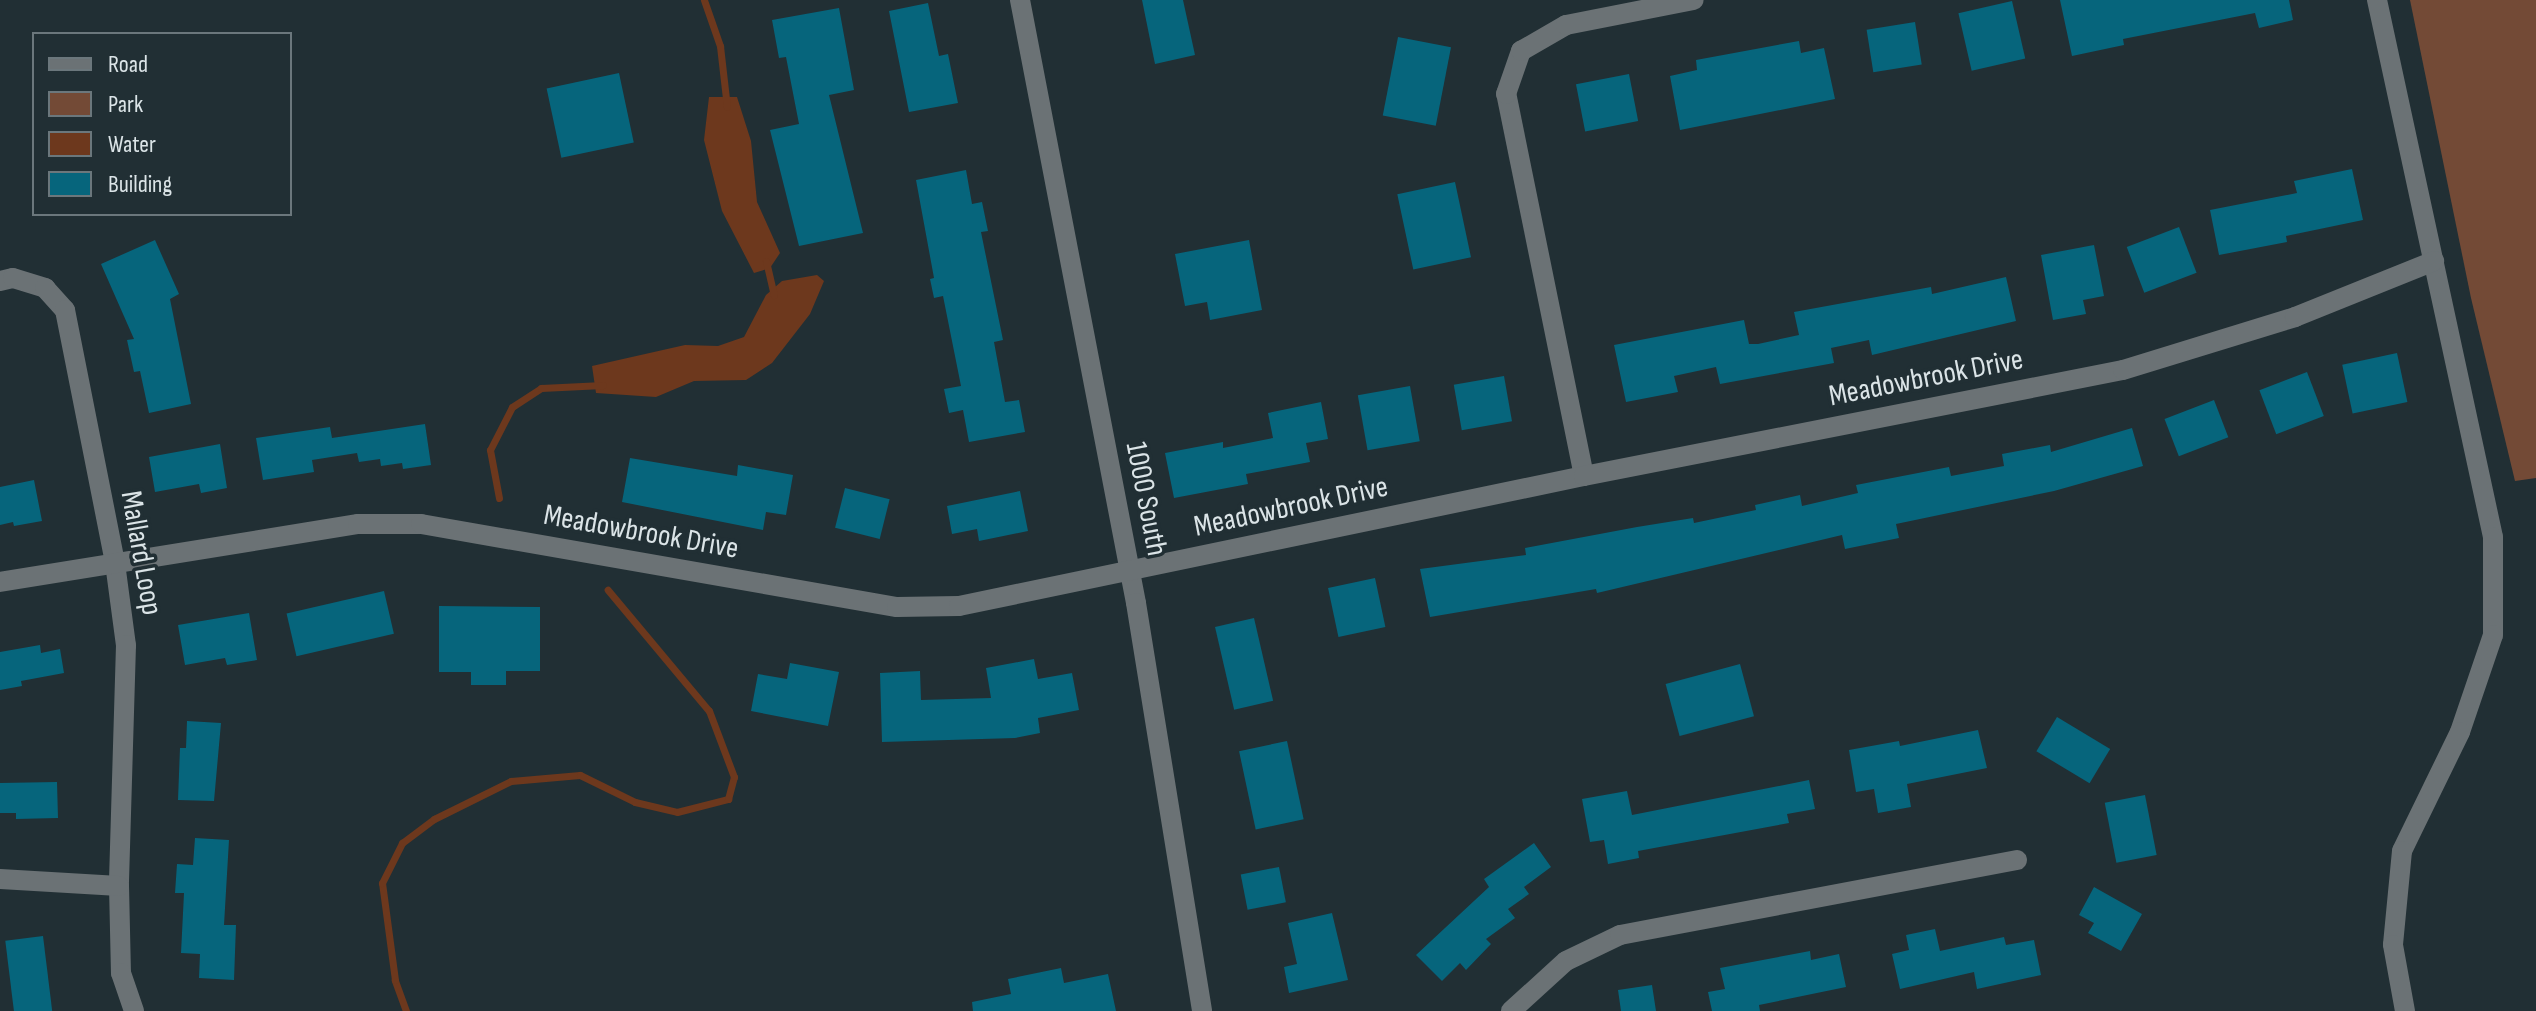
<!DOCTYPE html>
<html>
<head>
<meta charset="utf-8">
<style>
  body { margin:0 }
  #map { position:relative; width:2536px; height:1011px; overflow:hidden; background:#212f34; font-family:"Sofia Sans Condensed",sans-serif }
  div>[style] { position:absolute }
  .green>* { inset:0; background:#734a36 }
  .water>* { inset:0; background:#6d381d }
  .stream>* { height:7px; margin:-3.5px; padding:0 3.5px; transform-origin:3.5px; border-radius:3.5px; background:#6d381d }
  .building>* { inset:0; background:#06657c; transform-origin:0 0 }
  .minor>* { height:20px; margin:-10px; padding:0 10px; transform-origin:10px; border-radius:10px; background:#6b7275 }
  span { translate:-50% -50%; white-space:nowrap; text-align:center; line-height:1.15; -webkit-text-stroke:7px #212f34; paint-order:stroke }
  .street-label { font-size:30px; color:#dbe4e7 }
  .legend { position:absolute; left:32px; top:32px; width:260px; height:184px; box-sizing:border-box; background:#212f34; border:2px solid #6b777c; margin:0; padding:10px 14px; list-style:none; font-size:24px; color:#dbe4e7 }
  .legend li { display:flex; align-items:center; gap:16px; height:40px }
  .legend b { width:40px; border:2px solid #6b777c }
</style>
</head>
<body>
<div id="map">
  <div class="green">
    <div style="clip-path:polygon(2410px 0,2536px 0,2536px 478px,2515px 481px,2471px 298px)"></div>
  </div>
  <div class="water">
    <div style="clip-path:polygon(709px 97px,737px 97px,751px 141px,757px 202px,780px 253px,770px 268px,754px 273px,722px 211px,704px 140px)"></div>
    <div style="clip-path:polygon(817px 275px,824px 281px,810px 314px,772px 363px,746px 380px,694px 381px,656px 397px,596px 393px,592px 366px,685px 345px,718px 346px,744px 337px,766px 295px,782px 281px)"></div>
  </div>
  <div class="stream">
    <div style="left:704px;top:0;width:49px;rotate:70.8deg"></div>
    <div style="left:720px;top:46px;width:61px;rotate:83.5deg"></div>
    <div style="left:766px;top:261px;width:35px;rotate:77deg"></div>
    <div style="left:499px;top:498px;width:49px;rotate:-100.6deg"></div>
    <div style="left:490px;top:450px;width:48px;rotate:-62.9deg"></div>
    <div style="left:512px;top:407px;width:35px;rotate:-33deg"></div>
    <div style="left:541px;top:388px;width:62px;rotate:-2.8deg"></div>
    <div style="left:406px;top:1011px;width:33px;rotate:-110deg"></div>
    <div style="left:395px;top:980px;width:98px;rotate:-97.6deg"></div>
    <div style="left:382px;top:883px;width:45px;rotate:-63.4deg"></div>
    <div style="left:402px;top:843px;width:40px;rotate:-37deg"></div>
    <div style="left:434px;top:819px;width:86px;rotate:-26.3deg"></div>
    <div style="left:511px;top:781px;width:69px;rotate:-5deg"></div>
    <div style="left:580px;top:775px;width:61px;rotate:26.1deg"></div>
    <div style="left:635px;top:802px;width:43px;rotate:13.4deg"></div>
    <div style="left:677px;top:812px;width:53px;rotate:-14.3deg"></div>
    <div style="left:728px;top:799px;width:23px;rotate:-75deg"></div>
    <div style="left:734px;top:777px;width:71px;rotate:-110.7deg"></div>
    <div style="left:709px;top:711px;width:158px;rotate:-129.9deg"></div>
  </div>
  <div class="building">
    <div style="clip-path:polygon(1142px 0,1183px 0,1195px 55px,1155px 64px)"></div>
    <div style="clip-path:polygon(2060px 0,2289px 0,2293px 20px,2259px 28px,2255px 13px,2123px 39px,2124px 45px,2072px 56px)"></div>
    <div style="left:2012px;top:1px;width:59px;height:55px;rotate:77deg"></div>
    <div style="clip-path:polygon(928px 3px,939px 56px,948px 54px,958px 103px,909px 112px,889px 11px)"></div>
    <div style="clip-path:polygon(839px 8px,854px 90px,829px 95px,863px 233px,799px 246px,770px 130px,799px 124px,786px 57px,779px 58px,772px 20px)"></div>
    <div style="left:1915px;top:22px;width:43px;height:49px;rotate:81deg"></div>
    <div style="left:1398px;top:37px;width:54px;height:80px;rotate:11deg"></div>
    <div style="clip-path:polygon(1799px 41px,1801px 53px,1824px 48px,1835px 99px,1680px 130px,1670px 76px,1697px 70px,1696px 60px)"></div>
    <div style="left:619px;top:73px;width:71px;height:74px;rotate:78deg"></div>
    <div style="left:1629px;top:74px;width:48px;height:54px;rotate:79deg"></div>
    <div style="clip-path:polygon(2352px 169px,2363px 220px,2286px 236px,2287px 242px,2219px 255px,2210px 210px,2297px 193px,2294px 181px)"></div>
    <div style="clip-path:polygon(966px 170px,972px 204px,982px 202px,988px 231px,981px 232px,1003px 340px,994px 342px,1005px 402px,1019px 400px,1025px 432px,969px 442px,963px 410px,949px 413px,944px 389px,961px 386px,943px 296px,934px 298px,930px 279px,934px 278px,916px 180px)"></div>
    <div style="left:1455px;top:182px;width:77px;height:59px;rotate:78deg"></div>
    <div style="left:2179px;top:227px;width:49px;height:56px;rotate:69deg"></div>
    <div style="clip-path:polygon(155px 240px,179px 294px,170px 299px,191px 404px,149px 413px,140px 371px,134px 372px,127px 340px,134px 339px,101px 264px)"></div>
    <div style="clip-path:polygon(1249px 240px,1262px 310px,1210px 320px,1207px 302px,1185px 306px,1175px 254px)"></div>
    <div style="clip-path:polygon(2094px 245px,2104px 296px,2083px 300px,2086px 314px,2053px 320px,2041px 255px)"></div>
    <div style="clip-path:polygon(2006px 277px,2016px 321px,1872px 355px,1869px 340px,1831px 348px,1834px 363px,1720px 384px,1716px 367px,1674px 376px,1678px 392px,1626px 402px,1614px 345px,1744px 320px,1749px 344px,1758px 344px,1799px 335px,1794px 312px,1931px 287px,1932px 294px)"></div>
    <div style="left:2397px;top:353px;width:50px;height:56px;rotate:78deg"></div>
    <div style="left:2307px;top:372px;width:47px;height:51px;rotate:69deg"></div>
    <div style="left:1504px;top:376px;width:46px;height:51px;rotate:80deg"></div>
    <div style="left:1410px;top:386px;width:56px;height:53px;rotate:80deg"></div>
    <div style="left:2214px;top:400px;width:40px;height:53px;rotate:69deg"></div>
    <div style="clip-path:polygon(1321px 402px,1328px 439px,1306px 443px,1310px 462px,1246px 474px,1248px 484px,1174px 498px,1165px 453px,1223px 442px,1223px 448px,1273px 438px,1268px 413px)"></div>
    <div style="clip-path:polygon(425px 424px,431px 465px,403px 469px,402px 463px,381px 466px,380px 459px,359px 462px,357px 453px,312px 460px,314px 472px,263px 480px,256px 438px,330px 427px,332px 438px)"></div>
    <div style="clip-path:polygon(2132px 428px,2143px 466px,2054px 491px,1896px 524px,1899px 538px,1845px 549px,1842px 535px,1597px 593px,1596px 589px,1430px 617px,1420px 569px,1526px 555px,1525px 548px,1637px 527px,1693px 518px,1694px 523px,1756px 510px,1755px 505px,1800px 495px,1802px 506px,1858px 493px,1856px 485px,1949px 467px,1951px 476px,2004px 466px,2002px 454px,2050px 445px,2051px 452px)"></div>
    <div style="clip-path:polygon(220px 444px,227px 488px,201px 493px,199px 484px,155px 492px,149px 457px)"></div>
    <div style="clip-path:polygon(630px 458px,737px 476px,738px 465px,793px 475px,786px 515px,766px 512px,763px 530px,622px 502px)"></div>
    <div style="clip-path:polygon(34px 480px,42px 521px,14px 526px,13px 522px,0 525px,0 487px)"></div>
    <div style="left:845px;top:488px;width:46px;height:41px;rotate:14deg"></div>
    <div style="clip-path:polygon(1020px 491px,1028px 531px,979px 541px,977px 529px,952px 534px,947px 506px)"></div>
    <div style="left:1375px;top:578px;width:50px;height:48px;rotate:78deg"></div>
    <div style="left:384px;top:591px;width:44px;height:100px;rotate:77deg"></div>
    <div style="clip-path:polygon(439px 606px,540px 607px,540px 671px,506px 671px,506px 685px,471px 685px,471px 672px,439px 672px)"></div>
    <div style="clip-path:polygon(249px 613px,257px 660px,227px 665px,225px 658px,185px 665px,178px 625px)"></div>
    <div style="left:1254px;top:618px;width:85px;height:40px;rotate:77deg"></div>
    <div style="clip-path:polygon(40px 645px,41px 653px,60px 649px,64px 673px,21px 681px,22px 686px,0 690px,0 652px)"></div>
    <div style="clip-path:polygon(1034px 659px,1038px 679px,1072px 673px,1079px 710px,1038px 718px,1040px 733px,1015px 738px,882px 742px,880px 673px,920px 671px,921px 700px,991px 698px,986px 668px)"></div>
    <div style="clip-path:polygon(790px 663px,839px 672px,828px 726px,751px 711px,758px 674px,787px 679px)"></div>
    <div style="left:1740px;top:664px;width:54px;height:77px;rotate:75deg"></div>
    <div style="left:2057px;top:717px;width:62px;height:40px;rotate:31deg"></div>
    <div style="clip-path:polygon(187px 721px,221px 723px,214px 801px,178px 800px,180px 748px,186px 748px)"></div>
    <div style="clip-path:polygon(1978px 730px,1987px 768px,1907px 784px,1911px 807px,1878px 813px,1874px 789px,1856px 792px,1849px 750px,1899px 741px,1900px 746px)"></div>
    <div style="left:1287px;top:741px;width:80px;height:49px;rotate:78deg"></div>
    <div style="clip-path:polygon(1809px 780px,1815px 809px,1787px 814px,1789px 823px,1638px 851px,1639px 858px,1608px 864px,1604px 840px,1590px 842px,1582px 799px,1627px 791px,1632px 815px)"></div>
    <div style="clip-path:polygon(57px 782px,58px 818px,16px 819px,16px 813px,0 813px,0 783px)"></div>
    <div style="left:2145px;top:795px;width:61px;height:41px;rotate:79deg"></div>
    <div style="clip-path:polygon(195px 838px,229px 840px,224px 925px,236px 925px,234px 980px,199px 978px,200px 954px,181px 953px,184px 893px,175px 893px,177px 864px,193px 865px)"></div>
    <div style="clip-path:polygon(1534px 843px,1551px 867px,1524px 887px,1529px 894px,1508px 909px,1515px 918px,1486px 939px,1491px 944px,1466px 970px,1460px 963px,1442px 981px,1416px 955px,1489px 887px,1484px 879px)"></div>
    <div style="left:1279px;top:867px;width:36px;height:39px;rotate:79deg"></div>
    <div style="clip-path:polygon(2094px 887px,2142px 914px,2121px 951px,2088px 933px,2094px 923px,2079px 915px)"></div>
    <div style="clip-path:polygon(1332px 913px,1348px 980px,1289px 993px,1284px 967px,1297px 964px,1288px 923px)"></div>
    <div style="clip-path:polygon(1935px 929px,1940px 951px,2004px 937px,2006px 945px,2034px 940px,2041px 975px,1977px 989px,1974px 972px,1900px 989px,1892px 954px,1909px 950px,1906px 935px)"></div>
    <div style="left:43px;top:936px;width:76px;height:38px;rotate:83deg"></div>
    <div style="clip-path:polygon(1810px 951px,1811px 960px,1839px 954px,1846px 987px,1759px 1005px,1760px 1011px,1712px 1011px,1708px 992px,1725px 989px,1720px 968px)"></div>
    <div style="clip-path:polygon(1061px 968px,1064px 983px,1108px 974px,1116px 1011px,973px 1011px,972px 1002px,1011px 994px,1008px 979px)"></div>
    <div style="clip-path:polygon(1652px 985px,1656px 1011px,1621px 1011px,1618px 990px)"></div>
  </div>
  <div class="minor">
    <div style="left:1020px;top:0;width:614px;rotate:79.11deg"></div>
    <div style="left:1136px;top:603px;width:413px;rotate:80.8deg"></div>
    <div style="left:2377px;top:0;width:549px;rotate:77.81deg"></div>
    <div style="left:2493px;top:537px;width:98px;rotate:90deg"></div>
    <div style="left:2493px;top:635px;width:102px;rotate:108.8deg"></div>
    <div style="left:2460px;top:732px;width:132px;rotate:116deg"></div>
    <div style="left:2402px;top:851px;width:94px;rotate:95.5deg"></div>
    <div style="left:2393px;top:945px;width:67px;rotate:79.7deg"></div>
    <div style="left:0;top:281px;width:13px;rotate:-13deg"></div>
    <div style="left:13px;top:278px;width:34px;rotate:17deg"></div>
    <div style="left:45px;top:288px;width:30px;rotate:48deg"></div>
    <div style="left:65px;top:310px;width:258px;rotate:78.8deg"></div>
    <div style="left:115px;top:563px;width:83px;rotate:82.4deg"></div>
    <div style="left:126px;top:645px;width:241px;rotate:91.7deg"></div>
    <div style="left:119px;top:886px;width:87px;rotate:88.7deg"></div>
    <div style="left:121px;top:973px;width:40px;rotate:71.1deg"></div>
    <div style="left:1584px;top:476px;width:390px;rotate:-101.5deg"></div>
    <div style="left:1506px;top:94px;width:46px;rotate:-70.8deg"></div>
    <div style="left:1521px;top:51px;width:52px;rotate:-30deg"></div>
    <div style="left:1566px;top:25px;width:130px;rotate:-11.1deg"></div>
    <div style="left:0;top:582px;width:363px;rotate:-9.2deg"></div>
    <div style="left:358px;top:524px;width:63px"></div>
    <div style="left:421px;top:524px;width:483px;rotate:9.9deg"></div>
    <div style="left:897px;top:607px;width:62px;rotate:-0.9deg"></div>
    <div style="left:959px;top:606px;width:638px;rotate:-11.75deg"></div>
    <div style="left:1584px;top:476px;width:549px;rotate:-11.13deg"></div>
    <div style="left:2123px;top:370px;width:180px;rotate:-17.1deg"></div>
    <div style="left:2295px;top:317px;width:150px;rotate:-21.9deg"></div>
    <div style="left:0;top:879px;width:119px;rotate:3.4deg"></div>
    <div style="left:1511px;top:1011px;width:74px;rotate:-42.3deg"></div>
    <div style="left:1566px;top:961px;width:60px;rotate:-25.7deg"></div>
    <div style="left:1620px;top:935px;width:404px;rotate:-10.7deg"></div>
  </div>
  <div class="street-label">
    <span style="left:1926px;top:378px;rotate:-11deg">Meadowbrook Drive</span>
    <span style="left:1146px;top:499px;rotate:79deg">1000 South</span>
    <span style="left:1291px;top:507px;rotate:-12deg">Meadowbrook Drive</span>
    <span style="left:641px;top:532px;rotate:10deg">Meadowbrook Drive</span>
    <span style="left:141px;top:553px;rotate:80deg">Mallard Loop</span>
  </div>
  <ul class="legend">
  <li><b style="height:10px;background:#6b7275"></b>Road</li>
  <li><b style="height:22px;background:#734a36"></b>Park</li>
  <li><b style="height:22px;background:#6d381d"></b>Water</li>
  <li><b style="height:22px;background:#06657c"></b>Building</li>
  </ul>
</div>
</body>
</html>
